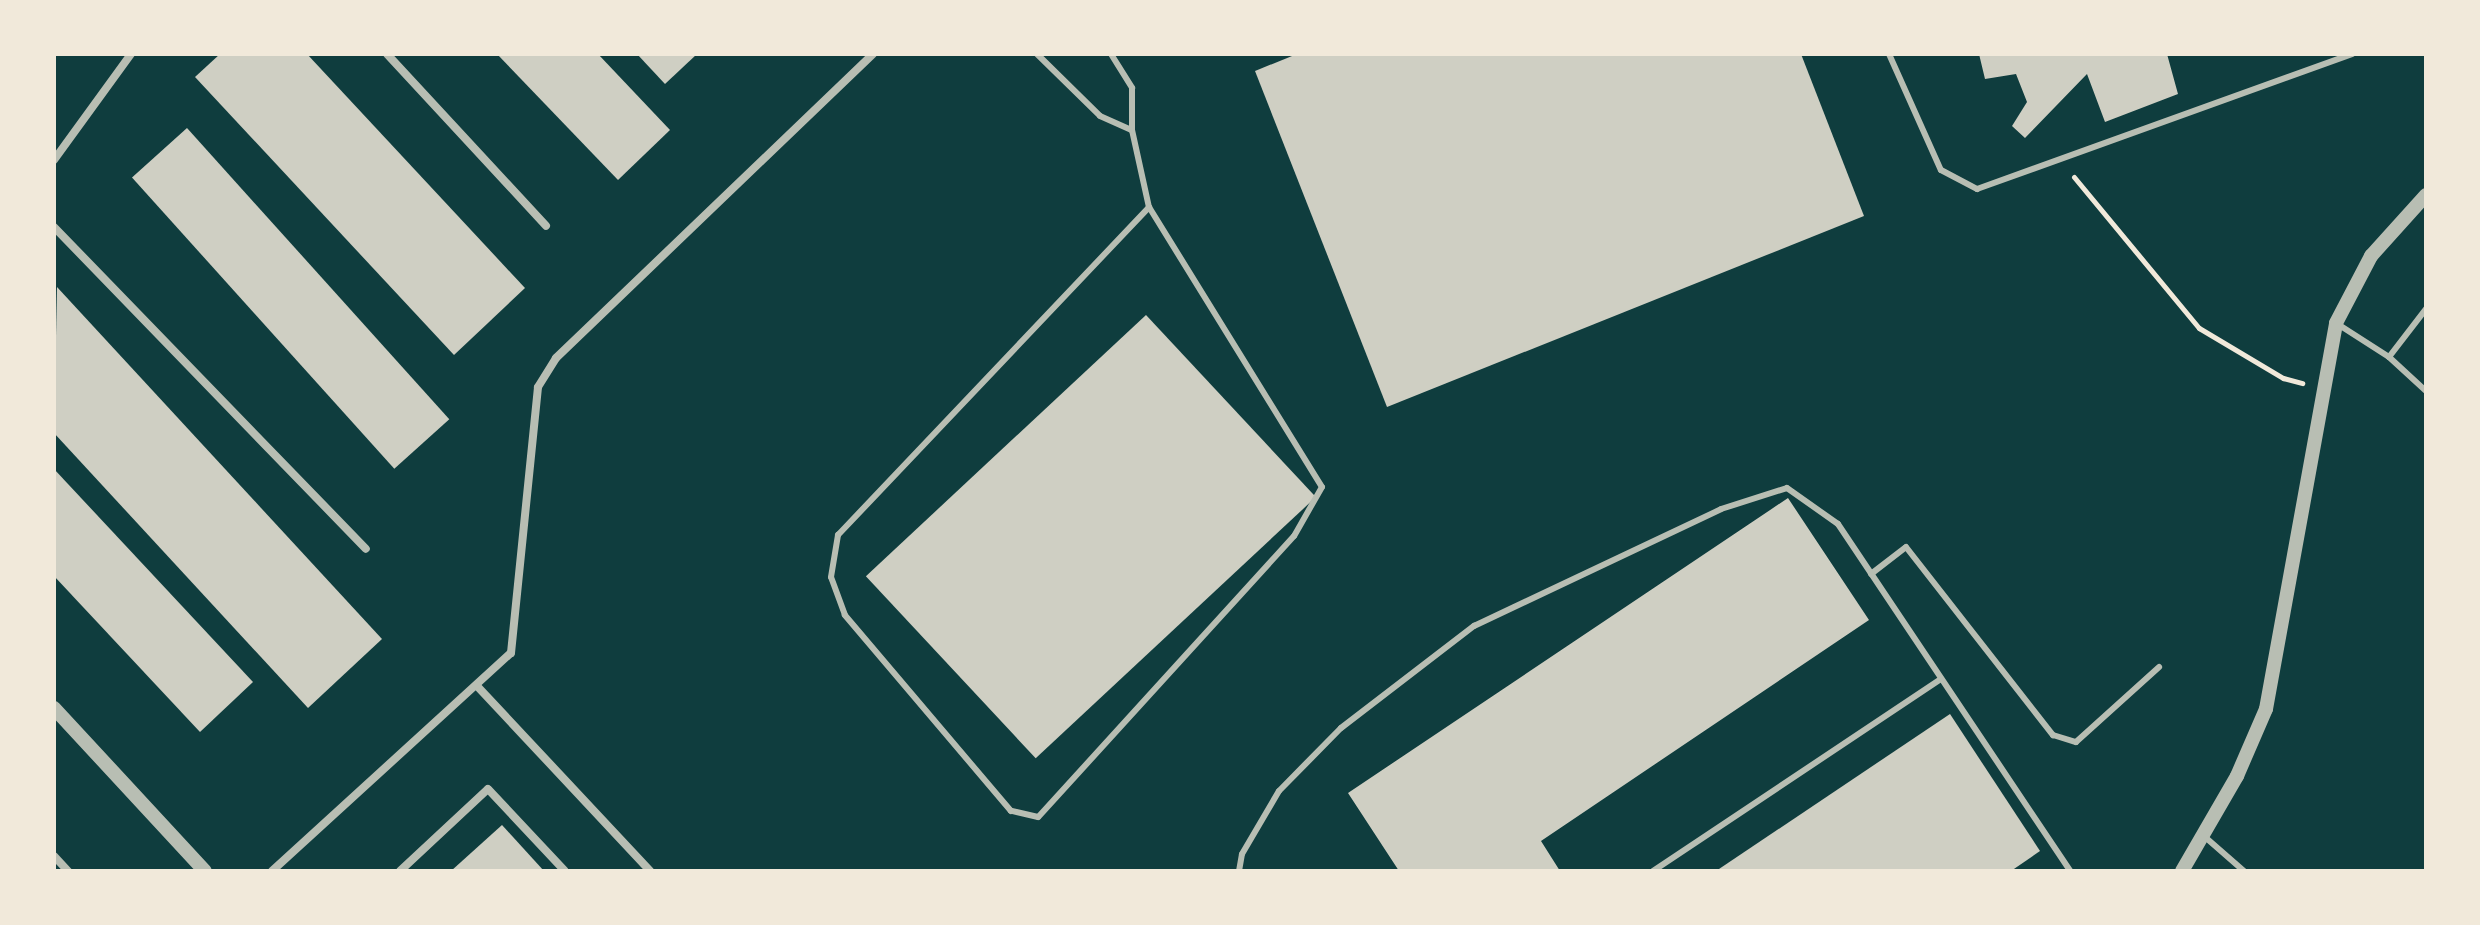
<!DOCTYPE html>
<html>
<head>
<meta charset="utf-8">
<style>
  body { margin:0 }
  #map { position:relative; width:2480px; height:925px; overflow:hidden; background:#0f3d3e; font-family:"Alegreya Sans",sans-serif }
  div>[style] { position:absolute }
  .building>* { inset:0; background:#cfcfc3; transform-origin:0 0 }
  .path>* { height:5px; margin:-2.5px; padding:0 2.5px; transform-origin:2.5px; border-radius:2.5px; background:#f1e9da }
  .service>* { height:6px; margin:-3px; padding:0 3px; transform-origin:3px; border-radius:3px; background:#b8beb3 }
  .minor>* { height:8px; margin:-4px; padding:0 4px; transform-origin:4px; border-radius:4px; background:#b8beb3 }
  .tertiary>* { height:14px; margin:-7px; padding:0 7px; transform-origin:7px; border-radius:7px; background:#b8beb3 }
  span { translate:-50% -50%; white-space:nowrap; text-align:center; line-height:1.15; -webkit-text-stroke:8px #f1e9da; paint-order:stroke }
  .frame { position:absolute; inset:0; border:56px solid #f1e9da; pointer-events:none }
</style>
</head>
<body>
<div id="map">
  <div class="building">
    <div style="clip-path:polygon(220px 54px,307px 54px,525px 288px,454px 355px,195px 77px)"></div>
    <div style="clip-path:polygon(497px 54px,598px 54px,670px 130px,618px 180px)"></div>
    <div style="clip-path:polygon(637px 54px,697px 54px,665px 84px)"></div>
    <div style="clip-path:polygon(1297px 54px,1801px 54px,1864px 216px,1387px 407px,1255px 71px)"></div>
    <div style="clip-path:polygon(1979px 54px,2167px 54px,2178px 94px,2105px 122px,2087px 74px,2025px 138px,2012px 126px,2027px 102px,2016px 74px,1985px 79px)"></div>
    <div style="left:187px;top:128px;width:392px;height:74px;rotate:48deg"></div>
    <div style="clip-path:polygon(57px 287px,382px 639px,308px 708px,54px 433px)"></div>
    <div style="left:1146px;top:315px;width:249px;height:383px;rotate:47deg"></div>
    <div style="clip-path:polygon(54px 469px,253px 682px,200px 732px,54px 576px)"></div>
    <div style="clip-path:polygon(1788px 498px,1869px 620px,1541px 841px,1560px 871px,1399px 871px,1348px 793px)"></div>
    <div style="clip-path:polygon(1950px 714px,2040px 851px,2011px 871px,1716px 871px)"></div>
    <div style="clip-path:polygon(502px 825px,544px 871px,451px 871px)"></div>
  </div>
  <div class="path">
    <div style="left:2074px;top:177px;width:196px;rotate:50.4deg"></div>
    <div style="left:2199px;top:328px;width:98px;rotate:30.8deg"></div>
    <div style="left:2283px;top:378px;width:20px;rotate:15deg"></div>
  </div>
  <div class="service">
    <div style="left:1037px;top:54px;width:88px;rotate:44.5deg"></div>
    <div style="left:1100px;top:116px;width:35px;rotate:24deg"></div>
    <div style="left:1111px;top:54px;width:40px;rotate:58deg"></div>
    <div style="left:1132px;top:88px;width:42px;rotate:90deg"></div>
    <div style="left:1132px;top:130px;width:79px;rotate:77.6deg"></div>
    <div style="left:1149px;top:207px;width:329px;rotate:58.3deg"></div>
    <div style="left:1322px;top:487px;width:56px;rotate:119.7deg"></div>
    <div style="left:1294px;top:536px;width:380px;rotate:132.3deg"></div>
    <div style="left:1038px;top:817px;width:28px;rotate:-167deg"></div>
    <div style="left:1011px;top:811px;width:257px;rotate:-130.3deg"></div>
    <div style="left:845px;top:615px;width:40px;rotate:-110.2deg"></div>
    <div style="left:831px;top:577px;width:43px;rotate:-80.5deg"></div>
    <div style="left:838px;top:535px;width:452px;rotate:-46.5deg"></div>
    <div style="left:1889px;top:54px;width:127px;rotate:65.9deg"></div>
    <div style="left:1941px;top:170px;width:41px;rotate:27.8deg"></div>
    <div style="left:1977px;top:189px;width:399px;rotate:-19.8deg"></div>
    <div style="left:2336px;top:323px;width:63px;rotate:32.7deg"></div>
    <div style="left:2389px;top:357px;width:50px;rotate:42.6deg"></div>
    <div style="left:2389px;top:357px;width:61px;rotate:-52.4deg"></div>
    <div style="left:1871px;top:574px;width:44px;rotate:-37.6deg"></div>
    <div style="left:1906px;top:547px;width:239px;rotate:52deg"></div>
    <div style="left:2053px;top:735px;width:24px;rotate:17deg"></div>
    <div style="left:2076px;top:742px;width:112px;rotate:-42.1deg"></div>
    <div style="left:2205px;top:837px;width:52px;rotate:41.1deg"></div>
    <div style="left:1239px;top:871px;width:17px;rotate:-80deg"></div>
    <div style="left:1242px;top:854px;width:73px;rotate:-59.6deg"></div>
    <div style="left:1279px;top:791px;width:88px;rotate:-45.5deg"></div>
    <div style="left:1341px;top:728px;width:168px;rotate:-37.5deg"></div>
    <div style="left:1474px;top:626px;width:273px;rotate:-25.3deg"></div>
    <div style="left:1721px;top:509px;width:69px;rotate:-17.7deg"></div>
    <div style="left:1787px;top:488px;width:62px;rotate:35.2deg"></div>
    <div style="left:1838px;top:524px;width:417px;rotate:56.2deg"></div>
    <div style="left:1653px;top:871px;width:346px;rotate:-33.7deg"></div>
  </div>
  <div class="minor">
    <div style="left:387px;top:54px;width:234px;rotate:47.2deg"></div>
    <div style="left:54px;top:160px;width:131px;rotate:-54deg"></div>
    <div style="left:54px;top:227px;width:448px;rotate:45.9deg"></div>
    <div style="left:478px;top:687px;width:252px;rotate:46.9deg"></div>
    <div style="left:54px;top:856px;width:21px;rotate:47deg"></div>
    <div style="left:272px;top:871px;width:323px;rotate:-42.4deg"></div>
    <div style="left:511px;top:653px;width:267px;rotate:-84.2deg"></div>
    <div style="left:538px;top:387px;width:34px;rotate:-58deg"></div>
    <div style="left:556px;top:358px;width:439px;rotate:-43.8deg"></div>
    <div style="left:400px;top:871px;width:120px;rotate:-43deg"></div>
    <div style="left:488px;top:789px;width:112px;rotate:46.8deg"></div>
  </div>
  <div class="tertiary">
    <div style="left:54px;top:708px;width:222px;rotate:47.2deg"></div>
    <div style="left:2182px;top:871px;width:110px;rotate:-59.9deg"></div>
    <div style="left:2237px;top:776px;width:73px;rotate:-66.6deg"></div>
    <div style="left:2266px;top:709px;width:392px;rotate:-79.7deg"></div>
    <div style="left:2336px;top:323px;width:76px;rotate:-62.4deg"></div>
    <div style="left:2371px;top:256px;width:82px;rotate:-48deg"></div>
  </div>
  <div class="frame"></div>
</div>
</body>
</html>
